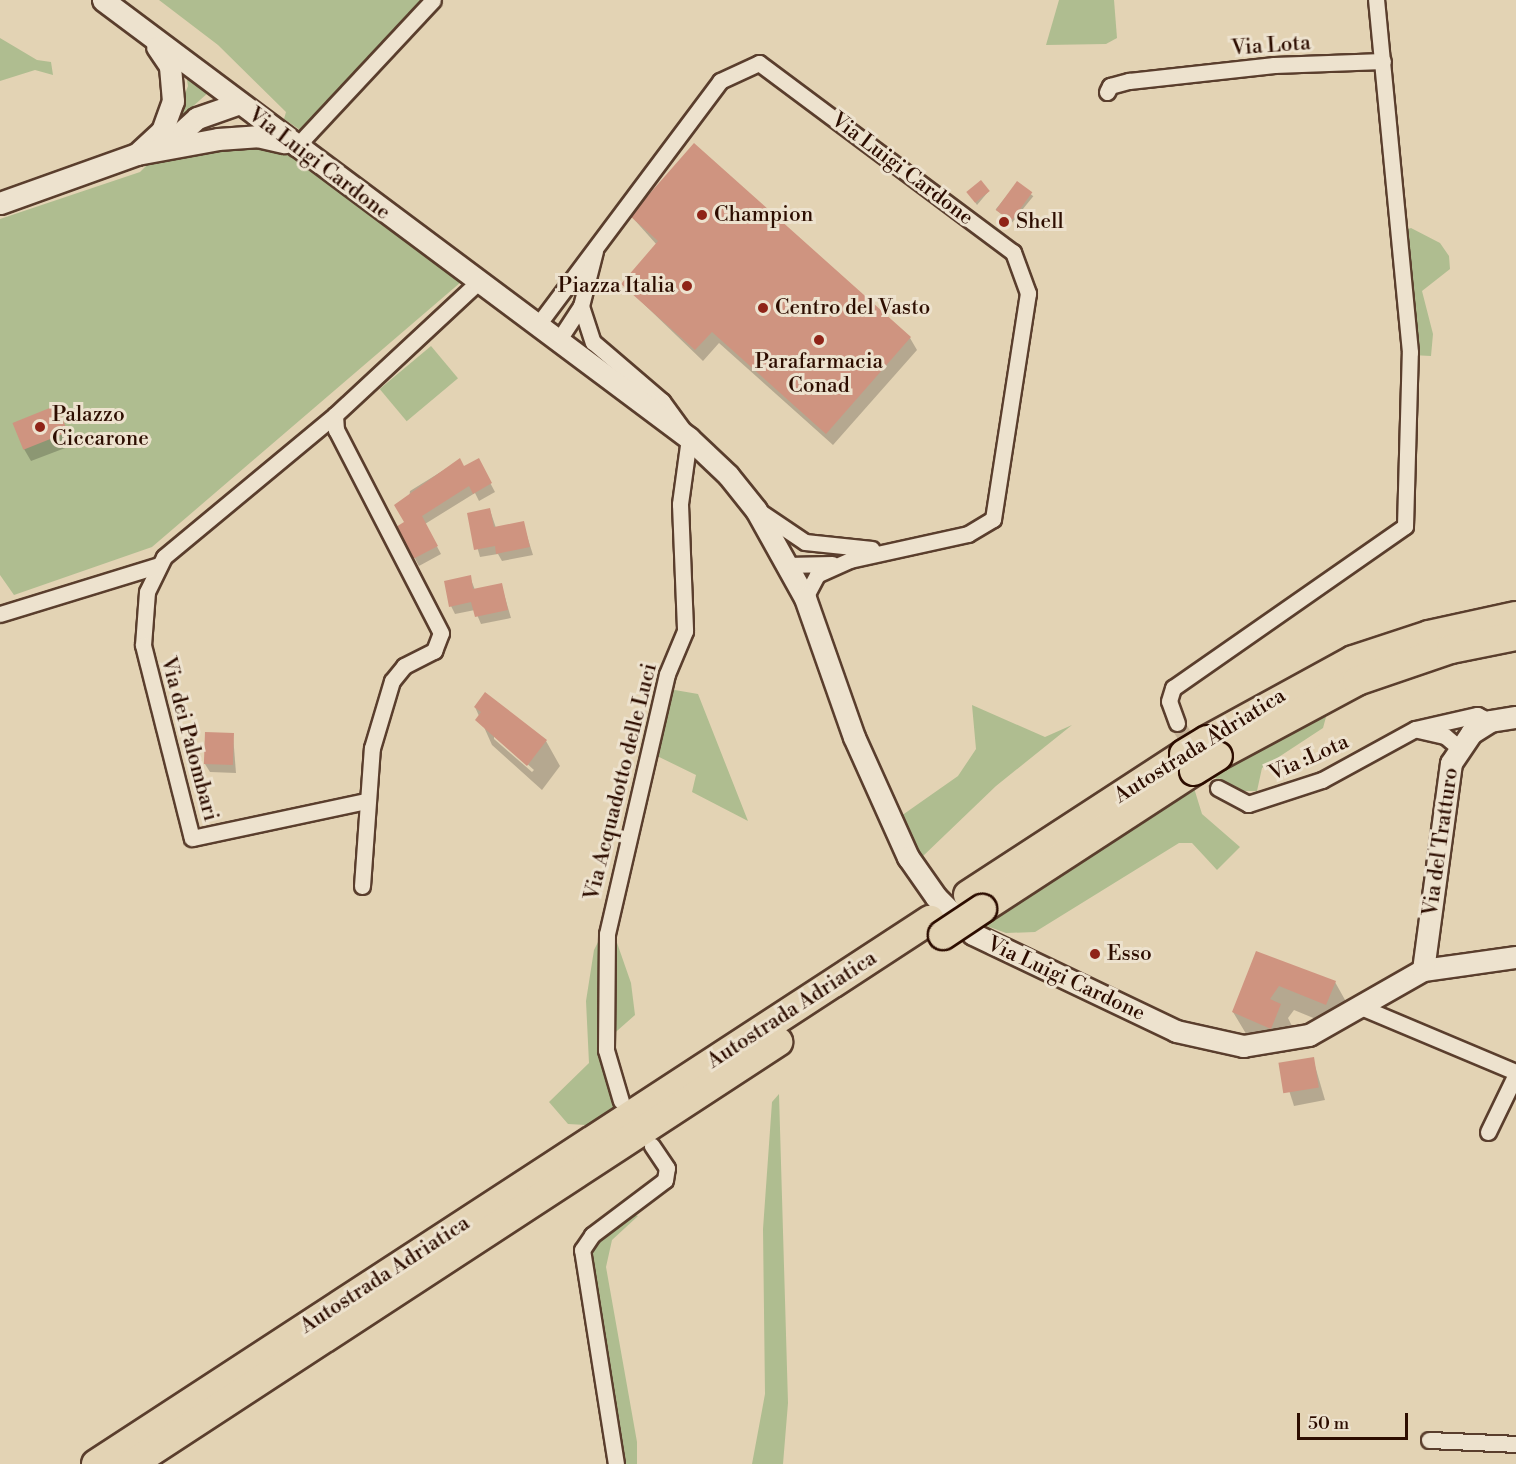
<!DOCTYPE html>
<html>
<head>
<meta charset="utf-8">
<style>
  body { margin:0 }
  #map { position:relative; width:1516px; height:1464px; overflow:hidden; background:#e3d3b4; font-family:"Libre Bodoni",serif }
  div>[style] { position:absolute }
  .green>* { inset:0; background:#afbd90; transform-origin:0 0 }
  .shadow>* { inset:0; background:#0003; transform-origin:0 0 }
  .building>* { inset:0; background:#cf9480; transform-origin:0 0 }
  .street-tunnel>* { height:15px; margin-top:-7.5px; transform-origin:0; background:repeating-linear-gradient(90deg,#c8b599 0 15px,transparent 0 23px) }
  .roads { filter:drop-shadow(2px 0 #5a3e2d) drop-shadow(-2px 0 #5a3e2d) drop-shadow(0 2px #5a3e2d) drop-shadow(0 -2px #5a3e2d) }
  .street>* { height:15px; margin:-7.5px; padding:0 7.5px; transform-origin:7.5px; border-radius:7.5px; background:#ede2ce }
  .secondary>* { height:21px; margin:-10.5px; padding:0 10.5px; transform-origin:10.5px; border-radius:10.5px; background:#ede2ce }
  .highway>* { height:28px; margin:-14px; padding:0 14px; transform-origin:14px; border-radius:14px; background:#e3d3b4 }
  .bridges { filter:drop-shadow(2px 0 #2d0d00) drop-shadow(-2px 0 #2d0d00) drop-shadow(0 2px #2d0d00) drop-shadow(0 -2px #2d0d00) }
  .highway-bridge>* { height:28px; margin:-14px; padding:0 14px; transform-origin:14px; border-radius:14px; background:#e3d3b4 }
  .dots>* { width:16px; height:16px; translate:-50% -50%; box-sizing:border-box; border:3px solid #ede2ce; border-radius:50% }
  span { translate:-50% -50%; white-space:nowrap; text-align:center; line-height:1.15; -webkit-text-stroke:6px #ede2ce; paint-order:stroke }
  .street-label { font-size:21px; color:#2d0d00 }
  .poi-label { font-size:21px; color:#2d0d00 }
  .left { translate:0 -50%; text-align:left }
  .right { translate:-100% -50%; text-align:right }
  .scale { position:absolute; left:1297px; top:1413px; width:111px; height:27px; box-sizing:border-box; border:3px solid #2d0d00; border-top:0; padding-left:8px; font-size:18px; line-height:21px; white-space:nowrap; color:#2d0d00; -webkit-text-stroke:4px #ede2ce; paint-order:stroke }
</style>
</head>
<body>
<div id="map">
  <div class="green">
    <div style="clip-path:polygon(159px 0,427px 0,303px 132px,284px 119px,286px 112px,218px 45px)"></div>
    <div style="clip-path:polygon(1059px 0,1114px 0,1117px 38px,1106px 44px,1046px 45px)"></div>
    <div style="clip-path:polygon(0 38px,37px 60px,51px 62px,53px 75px,35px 70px,0 81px)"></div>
    <div style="clip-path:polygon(185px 68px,209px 92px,173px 124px,188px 86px)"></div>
    <div style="clip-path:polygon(277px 140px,461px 282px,152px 547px,14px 595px,0 575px,0 219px,140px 172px,163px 149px)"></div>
    <div style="clip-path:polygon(1411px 228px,1440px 243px,1449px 256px,1450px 269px,1422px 291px,1433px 334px,1431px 356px,1412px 355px,1405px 230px)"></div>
    <div style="left:431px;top:346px;width:42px;height:67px;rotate:50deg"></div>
    <div style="clip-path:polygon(669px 689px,698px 694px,748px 821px,692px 792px,696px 775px,653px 754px)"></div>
    <div style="clip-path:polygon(972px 705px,1045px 737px,1072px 725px,996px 786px,922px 857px,901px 816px,958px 776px,976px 749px)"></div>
    <div style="clip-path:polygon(1326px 717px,1323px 728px,1262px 768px,1257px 791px,1234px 791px,1214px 777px,1311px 718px)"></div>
    <div style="clip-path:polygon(1194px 788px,1202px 814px,1240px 847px,1217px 870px,1192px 843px,1179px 843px,1035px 932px,1006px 933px,984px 925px)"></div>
    <div style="clip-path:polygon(615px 937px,631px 983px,635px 1015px,609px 1038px,620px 1104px,586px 1125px,568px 1124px,549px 1102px,589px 1063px,586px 1001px,594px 950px,600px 938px)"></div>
    <div style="clip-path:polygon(779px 1094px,788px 1403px,783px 1464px,752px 1464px,765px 1394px,763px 1229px,772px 1102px)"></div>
    <div style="clip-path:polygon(630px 1213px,638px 1216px,612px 1240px,606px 1267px,637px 1442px,637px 1464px,621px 1464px,588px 1252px,593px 1238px)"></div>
  </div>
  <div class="shadow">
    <div style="clip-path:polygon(694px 145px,910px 338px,917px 350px,833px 445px,719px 343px,703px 361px,623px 284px,657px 245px,631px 216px)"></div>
    <div style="left:1017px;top:183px;width:21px;height:34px;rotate:39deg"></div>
    <div style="clip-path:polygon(988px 192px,977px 205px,970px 195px)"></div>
    <div style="clip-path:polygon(56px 407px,73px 445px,31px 461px,24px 449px)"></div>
    <div style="clip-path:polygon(460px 460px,464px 468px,478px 460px,495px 492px,479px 501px,475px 493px,425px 524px,441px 554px,419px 566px,398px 527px,406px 523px,410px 491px)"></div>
    <div style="clip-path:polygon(490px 510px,496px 528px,523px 523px,533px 555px,502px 561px,498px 554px,480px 557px,468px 514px)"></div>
    <div style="clip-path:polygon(470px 577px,475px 590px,501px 584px,511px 618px,481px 624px,475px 610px,455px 614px,451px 606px)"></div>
    <div style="clip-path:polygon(evenodd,485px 694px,546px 741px,560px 766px,542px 790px,492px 745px,475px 707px,485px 694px,494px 734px,534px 770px,532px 772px,494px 739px,494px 734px)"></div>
    <div style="clip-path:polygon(233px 735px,236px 773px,210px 772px,205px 764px)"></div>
    <div style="clip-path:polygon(1257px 953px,1335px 982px,1349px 1007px,1340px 1029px,1294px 1010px,1288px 1018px,1294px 1030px,1285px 1053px,1248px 1037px,1233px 1012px)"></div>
    <div style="clip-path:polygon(1313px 1059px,1325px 1100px,1294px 1106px,1281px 1065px)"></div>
  </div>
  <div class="building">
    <div style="clip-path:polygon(694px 143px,911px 337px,826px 434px,712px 332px,695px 350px,621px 284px,658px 241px,630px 216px)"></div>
    <div style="left:981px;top:180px;width:14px;height:19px;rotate:51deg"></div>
    <div style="left:1017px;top:181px;width:19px;height:36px;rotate:36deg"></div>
    <div style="left:57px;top:405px;width:29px;height:48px;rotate:68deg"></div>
    <div style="clip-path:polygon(460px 458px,464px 466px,479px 458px,492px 483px,473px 494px,469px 486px,422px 516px,438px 546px,413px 559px,396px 527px,404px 522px,394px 505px)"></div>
    <div style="clip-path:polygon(490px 508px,494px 527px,524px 521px,530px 547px,496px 554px,495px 546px,474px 550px,467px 513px)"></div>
    <div style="clip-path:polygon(471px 575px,473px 589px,502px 583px,508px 610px,475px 617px,471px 602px,449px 607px,444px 581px)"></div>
    <div style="clip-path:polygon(485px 692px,547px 740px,527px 766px,475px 720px,481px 712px,474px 707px)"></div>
    <div style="left:205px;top:732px;width:29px;height:32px;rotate:2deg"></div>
    <div style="clip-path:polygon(1256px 951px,1336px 981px,1326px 1005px,1279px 986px,1270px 999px,1281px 1004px,1271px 1029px,1232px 1012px)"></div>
    <div style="left:1314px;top:1057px;width:31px;height:36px;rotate:81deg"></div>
  </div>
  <div class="street-tunnel">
    <div style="left:1177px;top:723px;width:77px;rotate:57.8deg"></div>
  </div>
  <div class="roads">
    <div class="street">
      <div style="left:1107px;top:92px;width:7px;rotate:-63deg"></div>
      <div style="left:1110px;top:86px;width:20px;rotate:-15deg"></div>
      <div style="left:1129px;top:81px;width:146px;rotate:-6.3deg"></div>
      <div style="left:1274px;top:65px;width:109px;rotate:-2.1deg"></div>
      <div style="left:295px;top:148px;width:202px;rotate:-47deg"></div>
      <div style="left:581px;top:306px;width:38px;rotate:72deg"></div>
      <div style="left:593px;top:342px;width:91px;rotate:40.5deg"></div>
      <div style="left:662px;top:401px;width:46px;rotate:53.9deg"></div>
      <div style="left:689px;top:438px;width:67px;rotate:97.8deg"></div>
      <div style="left:680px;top:504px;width:127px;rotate:87.7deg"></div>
      <div style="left:685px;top:631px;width:47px;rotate:112.7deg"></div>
      <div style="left:667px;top:674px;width:267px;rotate:103deg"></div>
      <div style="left:607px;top:934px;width:116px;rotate:90.5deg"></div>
      <div style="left:606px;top:1050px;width:53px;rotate:73.6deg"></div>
      <div style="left:537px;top:326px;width:306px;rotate:-53.2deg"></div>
      <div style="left:720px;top:81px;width:43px;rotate:-24.8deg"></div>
      <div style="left:759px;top:63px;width:317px;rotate:36.7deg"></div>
      <div style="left:1013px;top:252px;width:44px;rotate:69.9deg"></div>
      <div style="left:1028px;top:293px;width:229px;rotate:98.8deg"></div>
      <div style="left:993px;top:519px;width:29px;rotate:149deg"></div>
      <div style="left:968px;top:534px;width:121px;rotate:167.6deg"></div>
      <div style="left:850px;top:560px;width:36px;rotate:156deg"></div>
      <div style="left:817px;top:575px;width:26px;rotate:118deg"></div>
      <div style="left:558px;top:341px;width:42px;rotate:-56.7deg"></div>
      <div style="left:581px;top:306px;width:57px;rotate:-75.7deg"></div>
      <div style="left:335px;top:415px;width:222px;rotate:140.3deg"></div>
      <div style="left:164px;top:557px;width:39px;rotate:116deg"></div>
      <div style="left:147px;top:592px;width:53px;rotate:94.3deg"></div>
      <div style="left:143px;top:645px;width:199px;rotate:75.8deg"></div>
      <div style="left:192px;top:838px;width:178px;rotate:-12deg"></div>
      <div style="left:759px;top:511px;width:55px;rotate:34deg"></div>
      <div style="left:805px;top:542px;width:67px;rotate:6deg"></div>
      <div style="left:787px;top:565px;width:45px;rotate:-1.3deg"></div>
      <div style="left:0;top:614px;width:166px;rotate:-17.1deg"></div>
      <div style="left:1177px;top:723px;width:23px;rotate:-110deg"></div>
      <div style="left:1169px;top:701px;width:14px;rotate:-73deg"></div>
      <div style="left:1173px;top:688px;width:283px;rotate:-34.9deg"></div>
      <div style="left:1405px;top:526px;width:174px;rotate:-88.4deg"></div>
      <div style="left:1410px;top:352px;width:354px;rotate:-95.5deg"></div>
      <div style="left:1418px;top:730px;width:28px;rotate:13deg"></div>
      <div style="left:1445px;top:736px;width:17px;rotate:40deg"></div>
      <div style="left:1218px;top:788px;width:34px;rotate:28deg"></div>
      <div style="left:1248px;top:804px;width:78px;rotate:-18deg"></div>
      <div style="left:1322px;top:780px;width:106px;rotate:-28.7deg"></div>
      <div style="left:1415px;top:729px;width:64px;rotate:-12.7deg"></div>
      <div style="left:1477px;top:715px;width:14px;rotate:25deg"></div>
      <div style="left:362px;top:886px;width:138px;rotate:-85.9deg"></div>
      <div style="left:372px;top:748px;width:70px;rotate:-73.4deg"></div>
      <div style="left:392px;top:681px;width:19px;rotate:-51deg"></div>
      <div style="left:404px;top:666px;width:34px;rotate:-27deg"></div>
      <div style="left:434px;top:651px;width:19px;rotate:-69deg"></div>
      <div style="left:441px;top:633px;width:229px;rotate:-117.3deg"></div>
      <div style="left:336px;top:430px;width:15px;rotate:-94deg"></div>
      <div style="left:335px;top:415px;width:195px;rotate:-42.9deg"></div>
      <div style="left:1361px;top:1007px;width:168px;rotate:22.8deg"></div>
      <div style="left:1488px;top:1132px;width:64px;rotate:-64.2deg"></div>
      <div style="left:1429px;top:1440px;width:87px;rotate:2.6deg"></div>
      <div style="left:616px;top:1464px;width:217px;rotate:-99deg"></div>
      <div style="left:582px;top:1250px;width:18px;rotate:-56deg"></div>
      <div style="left:592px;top:1235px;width:91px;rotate:-37deg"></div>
      <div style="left:665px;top:1180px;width:12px;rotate:-81deg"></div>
      <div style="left:667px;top:1168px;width:27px;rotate:-124deg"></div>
    </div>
    <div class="secondary">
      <div style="left:103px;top:0;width:732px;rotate:36.78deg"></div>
      <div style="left:689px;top:438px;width:54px;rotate:43.5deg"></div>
      <div style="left:728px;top:475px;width:45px;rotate:51.3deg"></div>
      <div style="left:756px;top:510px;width:101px;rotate:60.9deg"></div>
      <div style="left:805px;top:598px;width:147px;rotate:70.6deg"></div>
      <div style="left:854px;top:737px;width:132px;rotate:65.8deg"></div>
      <div style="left:908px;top:857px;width:49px;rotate:55deg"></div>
      <div style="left:936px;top:897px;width:52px;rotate:45deg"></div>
      <div style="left:973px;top:934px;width:225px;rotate:25.5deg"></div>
      <div style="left:1176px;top:1031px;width:69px;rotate:12.6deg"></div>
      <div style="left:1243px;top:1046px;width:67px;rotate:-9.5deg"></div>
      <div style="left:1309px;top:1035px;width:131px;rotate:-29.7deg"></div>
      <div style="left:1423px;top:970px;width:94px;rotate:-8deg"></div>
      <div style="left:165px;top:147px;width:43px;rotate:-42.2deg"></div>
      <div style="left:197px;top:118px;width:42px;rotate:-19.3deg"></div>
      <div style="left:137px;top:154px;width:34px;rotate:-43deg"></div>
      <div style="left:162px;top:131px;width:32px;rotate:-70deg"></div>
      <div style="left:173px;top:101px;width:35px;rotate:-95deg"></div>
      <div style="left:170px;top:66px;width:23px;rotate:-124deg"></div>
      <div style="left:0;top:203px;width:145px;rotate:-19.7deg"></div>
      <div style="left:137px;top:154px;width:82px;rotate:-10.5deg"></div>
      <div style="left:218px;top:139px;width:39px;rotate:-4deg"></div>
      <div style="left:257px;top:136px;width:28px;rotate:13deg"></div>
      <div style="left:1423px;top:970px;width:209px;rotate:-82.3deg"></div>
      <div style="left:1451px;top:763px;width:36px;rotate:-56deg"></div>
      <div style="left:1471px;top:733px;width:22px;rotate:-32deg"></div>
      <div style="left:1490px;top:721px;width:26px;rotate:-9deg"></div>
    </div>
    <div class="highway">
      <div style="left:1207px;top:740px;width:166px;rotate:-28.7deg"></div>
      <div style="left:1353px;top:660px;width:80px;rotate:-18.2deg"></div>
      <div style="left:1429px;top:635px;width:89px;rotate:-12.3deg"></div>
      <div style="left:1218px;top:756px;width:158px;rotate:-28.3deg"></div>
      <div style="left:1357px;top:681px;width:99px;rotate:-18.8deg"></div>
      <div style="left:1451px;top:649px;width:66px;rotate:-11.3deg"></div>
      <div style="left:968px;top:895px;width:258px;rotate:-33.1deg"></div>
      <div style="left:982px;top:909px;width:253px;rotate:-33.1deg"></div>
      <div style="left:96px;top:1464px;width:996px;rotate:-33.12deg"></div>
      <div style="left:132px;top:1464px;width:772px;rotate:-33.15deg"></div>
    </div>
  </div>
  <div class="bridges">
    <div class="highway-bridge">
      <div style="left:1184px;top:754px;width:27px;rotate:-31deg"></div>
      <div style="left:1194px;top:771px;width:28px;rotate:-32deg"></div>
      <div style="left:943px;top:935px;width:47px;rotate:-33.7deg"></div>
    </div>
  </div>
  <div class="dots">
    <div style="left:702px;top:215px;background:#8f2418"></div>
    <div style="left:1004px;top:222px;background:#8f2418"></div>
    <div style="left:687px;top:286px;background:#8f2418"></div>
    <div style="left:763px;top:308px;background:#8f2418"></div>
    <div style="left:819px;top:340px;background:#8f2418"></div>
    <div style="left:40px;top:427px;background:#8f2418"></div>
    <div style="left:1095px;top:954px;background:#8f2418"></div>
  </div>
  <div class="street-label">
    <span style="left:1271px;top:46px;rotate:-4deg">Via Lota</span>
    <span style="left:319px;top:164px;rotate:37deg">Via Luigi Cardone</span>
    <span style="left:902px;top:169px;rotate:37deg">Via Luigi Cardone</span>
    <span style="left:189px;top:739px;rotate:75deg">Via dei Palombari</span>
    <span style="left:1200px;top:746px;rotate:-32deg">Autostrada Adriatica</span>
    <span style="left:1309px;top:758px;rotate:-24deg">Via :Lota</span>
    <span style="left:621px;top:782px;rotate:-76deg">Via Acquadotto delle Luci</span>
    <span style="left:1441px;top:842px;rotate:-82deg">Via del Tratturo</span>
    <span style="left:1066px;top:979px;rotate:25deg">Via Luigi Cardone</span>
    <span style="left:792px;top:1010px;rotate:-33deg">Autostrada Adriatica</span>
    <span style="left:385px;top:1275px;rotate:-33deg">Autostrada Adriatica</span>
  </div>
  <div class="poi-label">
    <span class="left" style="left:714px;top:215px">Champion</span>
    <span class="left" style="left:1016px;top:222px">Shell</span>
    <span class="right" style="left:675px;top:286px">Piazza Italia</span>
    <span class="left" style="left:775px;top:308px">Centro del Vasto</span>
    <span style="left:819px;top:374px">Parafarmacia<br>Conad</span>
    <span class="left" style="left:52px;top:427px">Palazzo<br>Ciccarone</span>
    <span class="left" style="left:1107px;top:954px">Esso</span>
  </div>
  <div class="scale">50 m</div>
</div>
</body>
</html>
